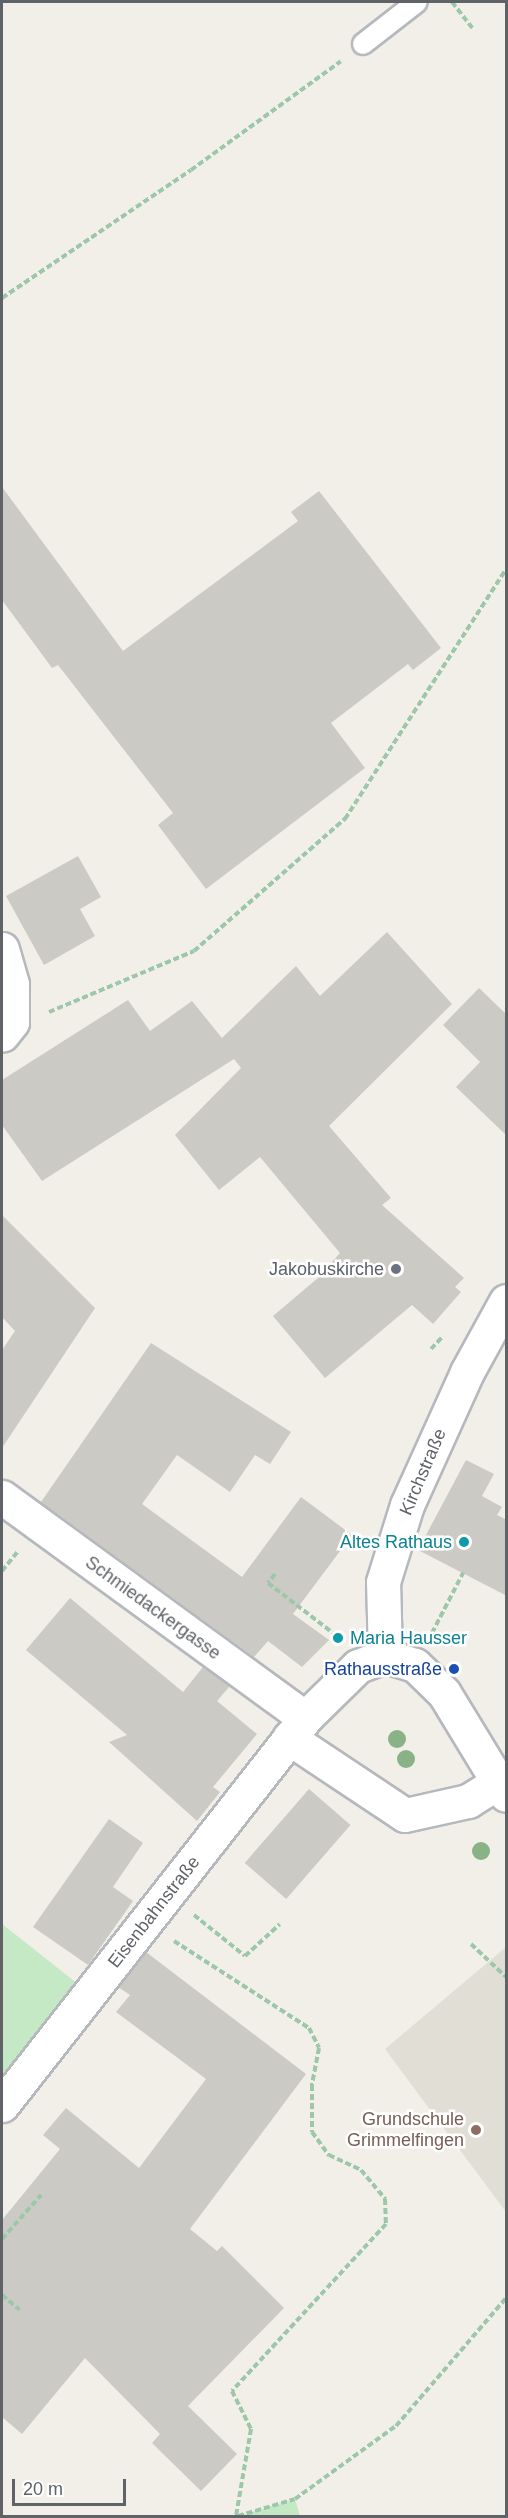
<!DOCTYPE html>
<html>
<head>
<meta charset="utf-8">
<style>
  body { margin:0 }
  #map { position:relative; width:508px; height:2518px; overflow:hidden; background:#f1efe8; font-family:Arial,sans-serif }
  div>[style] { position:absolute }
  .education>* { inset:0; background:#e1ded6 }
  .green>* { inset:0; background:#c5e8c5 }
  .building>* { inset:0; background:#cccac5; transform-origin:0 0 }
  .path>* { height:4px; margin-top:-2px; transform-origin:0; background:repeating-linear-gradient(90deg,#9cc7a9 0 6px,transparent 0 9px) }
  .roads { filter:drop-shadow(2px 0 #b5b8bc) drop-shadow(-2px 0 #b5b8bc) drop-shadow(0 2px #b5b8bc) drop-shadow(0 -2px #b5b8bc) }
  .service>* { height:20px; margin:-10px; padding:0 10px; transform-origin:10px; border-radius:10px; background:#fff }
  .minor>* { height:33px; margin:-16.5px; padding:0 16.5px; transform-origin:16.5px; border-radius:16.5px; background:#fff }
  .tertiary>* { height:33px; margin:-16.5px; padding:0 16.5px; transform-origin:16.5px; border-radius:16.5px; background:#fff }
  .trees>* { width:18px; height:18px; margin:-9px; border-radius:50%; background:#89b387 }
  .dots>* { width:16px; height:16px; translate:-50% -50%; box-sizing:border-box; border:3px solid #fff; border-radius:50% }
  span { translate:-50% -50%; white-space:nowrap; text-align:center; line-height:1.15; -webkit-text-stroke:5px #fff; paint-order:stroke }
  .worship-label { font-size:18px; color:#5b616d }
  .right { translate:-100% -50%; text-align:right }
  .street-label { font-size:18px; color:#5f6368 }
  .culture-label { font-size:18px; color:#0d838f }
  .left { translate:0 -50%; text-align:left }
  .transit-label { font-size:18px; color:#164399 }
  .education-label { font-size:18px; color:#785e54 }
  .frame { position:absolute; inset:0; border:3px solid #5f6368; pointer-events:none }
  .scale { position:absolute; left:12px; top:2479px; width:114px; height:27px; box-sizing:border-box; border:3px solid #5f6368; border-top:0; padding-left:8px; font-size:18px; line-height:21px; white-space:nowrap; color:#5f6368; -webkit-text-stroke:4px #fff; paint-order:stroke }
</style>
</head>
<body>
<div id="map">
  <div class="education">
    <div style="clip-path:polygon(506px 1947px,506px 2212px,385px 2049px)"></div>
  </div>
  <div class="green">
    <div style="clip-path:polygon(2px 1924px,83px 1988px,2px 2085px)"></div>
    <div style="clip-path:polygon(295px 2499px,300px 2516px,238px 2516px)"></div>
  </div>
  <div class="building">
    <div style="clip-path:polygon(2px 487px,123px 651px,298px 521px,291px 512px,319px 491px,441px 648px,413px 670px,408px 664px,331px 723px,365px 768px,206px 889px,158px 825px,173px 813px,58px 665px,52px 668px,2px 600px)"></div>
    <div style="clip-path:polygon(78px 856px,101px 897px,80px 909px,95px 936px,44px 965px,6px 896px)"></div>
    <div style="clip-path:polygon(387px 932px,452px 1004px,329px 1126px,391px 1198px,382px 1205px,464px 1278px,455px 1287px,461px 1292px,433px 1324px,412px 1305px,325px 1378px,273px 1316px,318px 1278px,340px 1253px,260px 1157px,219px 1190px,175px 1135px,241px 1068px,234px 1059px,42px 1181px,2px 1125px,2px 1080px,128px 1000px,150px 1031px,192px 1001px,222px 1038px,296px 966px,320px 996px)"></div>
    <div style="clip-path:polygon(479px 988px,507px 1015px,507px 1136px,456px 1087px,480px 1062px,443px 1025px)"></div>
    <div style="clip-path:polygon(2px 1215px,95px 1308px,2px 1448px,2px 1350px,15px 1331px,2px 1317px)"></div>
    <div style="clip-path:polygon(151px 1343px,291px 1432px,270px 1464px,255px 1455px,230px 1492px,177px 1455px,142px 1504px,242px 1577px,301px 1497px,352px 1535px,293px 1614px,329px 1640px,302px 1667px,268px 1641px,254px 1657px,41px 1502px)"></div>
    <div style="clip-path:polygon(466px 1460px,494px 1474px,482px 1496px,502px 1507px,497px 1515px,507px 1520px,507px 1596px,418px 1550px)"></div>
    <div style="clip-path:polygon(70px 1598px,183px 1692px,203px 1667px,230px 1686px,217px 1701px,257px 1734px,213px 1787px,220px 1792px,197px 1821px,109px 1742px,127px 1735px,26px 1650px)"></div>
    <div style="left:309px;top:1789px;width:55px;height:98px;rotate:41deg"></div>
    <div style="clip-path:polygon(109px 1819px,143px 1843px,113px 1887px,133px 1901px,88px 1965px,33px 1927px)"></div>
    <div style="clip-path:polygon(146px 1952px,306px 2074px,190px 2229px,217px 2251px,222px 2246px,284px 2308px,188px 2406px,237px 2454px,201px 2491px,152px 2443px,160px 2434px,85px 2358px,22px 2434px,2px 2417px,2px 2220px,60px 2149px,43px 2135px,66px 2108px,139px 2168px,206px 2079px,116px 2012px,130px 1995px,118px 1987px)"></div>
  </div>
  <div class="path">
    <div style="left:452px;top:2px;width:33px;rotate:52deg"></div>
    <div style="left:2px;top:298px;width:228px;rotate:-34.1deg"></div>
    <div style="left:191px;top:170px;width:185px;rotate:-36deg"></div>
    <div style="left:49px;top:1012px;width:157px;rotate:-22.8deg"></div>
    <div style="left:194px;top:951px;width:201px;rotate:-41.2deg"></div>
    <div style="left:345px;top:819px;width:297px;rotate:-57.2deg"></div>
    <div style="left:431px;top:1349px;width:18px;rotate:-47deg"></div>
    <div style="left:2px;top:1571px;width:26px;rotate:-51deg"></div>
    <div style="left:275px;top:1574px;width:11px;rotate:128deg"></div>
    <div style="left:268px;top:1583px;width:88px;rotate:37.6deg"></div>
    <div style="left:432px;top:1633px;width:68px;rotate:-62.7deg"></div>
    <div style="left:194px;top:1915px;width:65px;rotate:38.8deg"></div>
    <div style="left:245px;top:1956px;width:47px;rotate:-42.4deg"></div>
    <div style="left:174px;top:1941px;width:161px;rotate:32.8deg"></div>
    <div style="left:309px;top:2028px;width:22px;rotate:63deg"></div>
    <div style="left:319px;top:2048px;width:38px;rotate:101deg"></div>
    <div style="left:312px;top:2085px;width:47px;rotate:90deg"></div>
    <div style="left:312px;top:2132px;width:29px;rotate:54deg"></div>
    <div style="left:329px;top:2155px;width:35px;rotate:25deg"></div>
    <div style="left:361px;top:2170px;width:38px;rotate:50deg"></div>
    <div style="left:385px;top:2199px;width:25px;rotate:88deg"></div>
    <div style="left:386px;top:2224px;width:227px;rotate:132.7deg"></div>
    <div style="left:232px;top:2391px;width:42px;rotate:63.4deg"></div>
    <div style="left:251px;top:2429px;width:88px;rotate:99.8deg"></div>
    <div style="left:471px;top:1944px;width:48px;rotate:43.3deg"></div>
    <div style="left:2px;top:2239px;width:59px;rotate:-48.4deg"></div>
    <div style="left:2px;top:2295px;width:23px;rotate:40deg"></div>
    <div style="left:238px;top:2516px;width:59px;rotate:-16.6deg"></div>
    <div style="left:295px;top:2499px;width:125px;rotate:-35.9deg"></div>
    <div style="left:396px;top:2426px;width:169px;rotate:-49.3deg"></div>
  </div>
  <div class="roads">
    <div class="service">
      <div style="left:363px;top:44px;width:68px;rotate:-37.9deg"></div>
    </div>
    <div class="minor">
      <div style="left:2px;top:949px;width:36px;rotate:74deg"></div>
      <div style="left:12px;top:984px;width:38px;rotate:90deg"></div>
      <div style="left:12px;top:1022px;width:16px;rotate:128deg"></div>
      <div style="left:2px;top:1497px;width:375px;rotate:36.1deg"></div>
      <div style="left:289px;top:1738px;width:139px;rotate:33.6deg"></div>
      <div style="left:405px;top:1815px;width:65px;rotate:-12.5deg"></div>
      <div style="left:468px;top:1801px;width:36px;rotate:-32deg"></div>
    </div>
    <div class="tertiary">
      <div style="left:385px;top:1656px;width:74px;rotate:-91.5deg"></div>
      <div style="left:383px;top:1582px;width:81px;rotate:-72.7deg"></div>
      <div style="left:407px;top:1505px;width:146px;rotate:-65.7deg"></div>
      <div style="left:467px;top:1372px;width:81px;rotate:-61.2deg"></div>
      <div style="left:2px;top:2105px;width:492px;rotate:-51.9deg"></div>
      <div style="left:305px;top:1718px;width:74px;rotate:-44.5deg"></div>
      <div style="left:358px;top:1666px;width:29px;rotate:-20deg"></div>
      <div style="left:385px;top:1656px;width:31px;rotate:17deg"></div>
      <div style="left:415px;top:1665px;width:40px;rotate:44deg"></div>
      <div style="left:444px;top:1693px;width:119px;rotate:58.7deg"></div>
    </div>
  </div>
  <div class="trees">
    <div style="left:397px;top:1739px"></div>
    <div style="left:406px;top:1759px"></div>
    <div style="left:481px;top:1851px"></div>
  </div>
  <div class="dots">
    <div style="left:396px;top:1269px;background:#6b7280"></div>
    <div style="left:464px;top:1542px;background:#0f9aa8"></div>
    <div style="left:338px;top:1638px;background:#0f9aa8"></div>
    <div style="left:454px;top:1669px;background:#1a4fb4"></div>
    <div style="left:476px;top:2130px;background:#8d6e63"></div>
  </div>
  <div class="worship-label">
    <span class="right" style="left:384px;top:1269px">Jakobuskirche</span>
  </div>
  <div class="street-label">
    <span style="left:423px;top:1472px;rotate:-67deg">Kirchstraße</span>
    <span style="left:153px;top:1608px;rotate:36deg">Schmiedackergasse</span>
    <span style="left:154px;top:1912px;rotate:-52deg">Eisenbahnstraße</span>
  </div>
  <div class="culture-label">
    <span class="right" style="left:452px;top:1542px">Altes Rathaus</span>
    <span class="left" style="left:350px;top:1638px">Maria Hausser</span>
  </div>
  <div class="transit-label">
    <span class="right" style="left:442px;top:1669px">Rathausstraße</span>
  </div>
  <div class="education-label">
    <span class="right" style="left:464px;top:2130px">Grundschule<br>Grimmelfingen</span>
  </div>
  <div class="frame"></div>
  <div class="scale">20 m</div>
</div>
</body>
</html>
